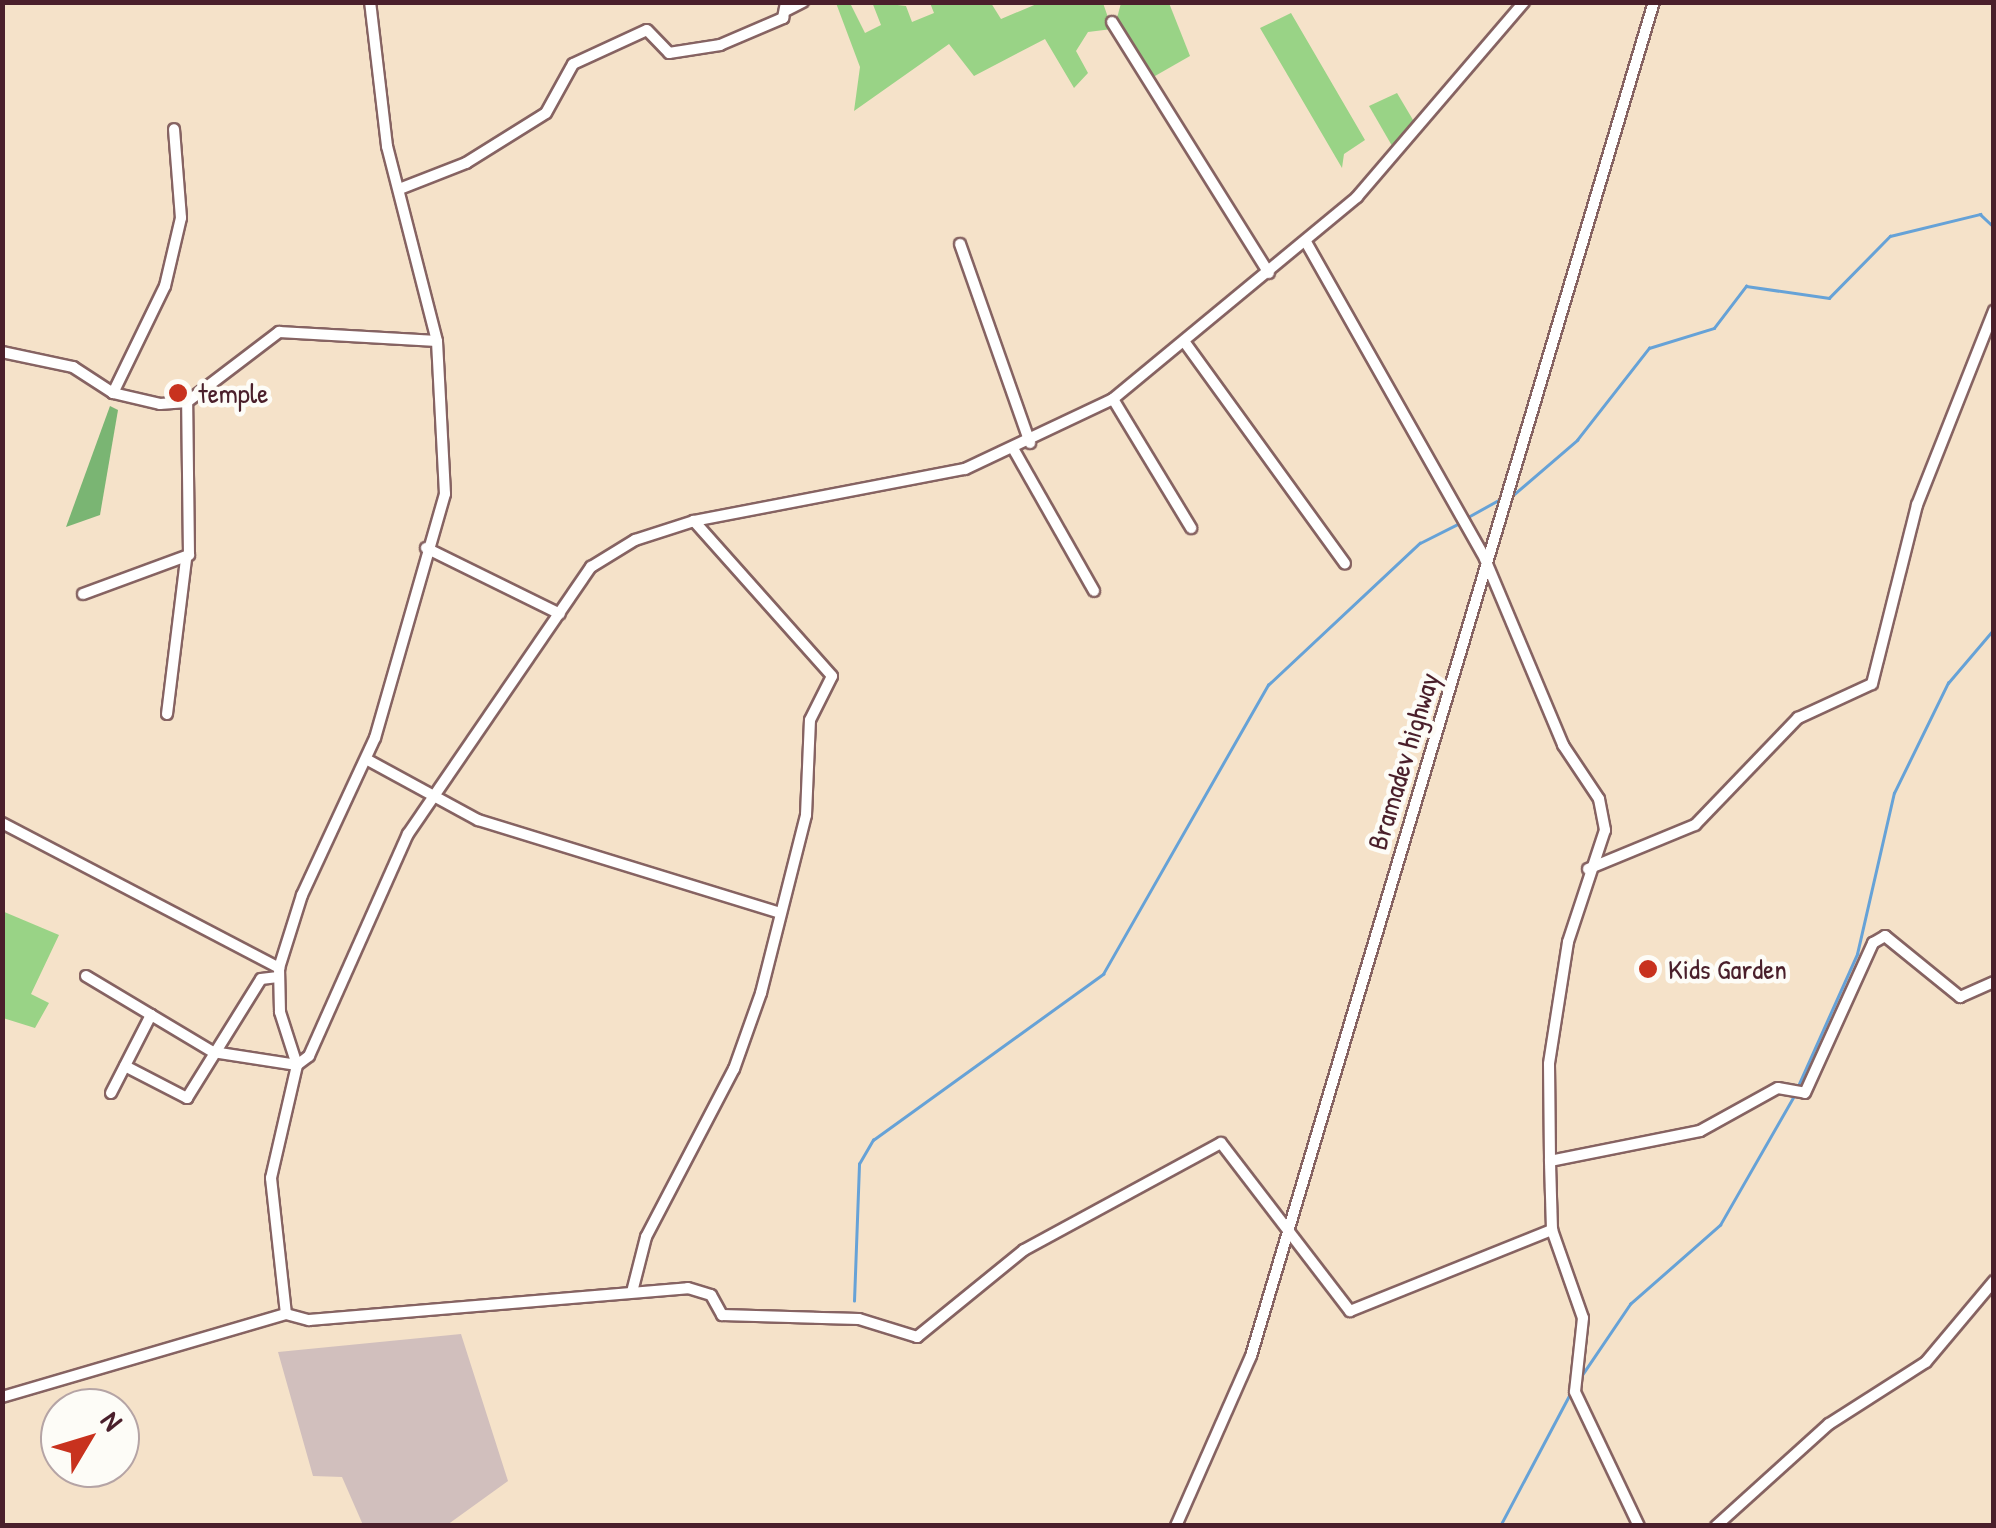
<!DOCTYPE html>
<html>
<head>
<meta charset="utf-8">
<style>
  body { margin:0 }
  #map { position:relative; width:1996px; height:1528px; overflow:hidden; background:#f5e2c9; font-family:"Patrick Hand",sans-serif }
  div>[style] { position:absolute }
  .industrial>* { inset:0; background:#d1bfbd }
  .green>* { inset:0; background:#99d386 }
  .forest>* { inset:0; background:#7ab573 }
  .stream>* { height:2.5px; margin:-1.25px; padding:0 1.25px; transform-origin:1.25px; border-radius:1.25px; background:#66a2d7 }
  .roads { filter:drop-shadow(2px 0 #866362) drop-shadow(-2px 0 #866362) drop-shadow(0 2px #866362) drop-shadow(0 -2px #866362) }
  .minor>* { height:10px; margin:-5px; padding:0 5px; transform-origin:5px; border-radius:5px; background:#fff }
  .dots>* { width:28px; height:28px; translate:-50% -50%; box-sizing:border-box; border:5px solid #fdfcf7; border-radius:50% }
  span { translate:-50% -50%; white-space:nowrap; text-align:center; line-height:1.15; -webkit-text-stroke:9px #fdfcf7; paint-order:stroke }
  .poi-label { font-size:28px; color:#4a1f2b }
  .left { translate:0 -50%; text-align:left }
  .street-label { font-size:28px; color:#4a1f2b }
  .frame { position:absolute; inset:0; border:5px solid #4a1f2b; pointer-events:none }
  .north { position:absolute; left:40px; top:1388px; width:100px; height:100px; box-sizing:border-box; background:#fdfcf7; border:2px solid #b5a4a5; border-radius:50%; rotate:52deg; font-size:28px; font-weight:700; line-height:40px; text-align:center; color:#4a1f2b }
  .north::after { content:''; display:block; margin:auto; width:35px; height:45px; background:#c8321e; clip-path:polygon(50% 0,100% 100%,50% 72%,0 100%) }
</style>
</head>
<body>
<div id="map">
  <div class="industrial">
    <div style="clip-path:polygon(461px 1334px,508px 1481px,447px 1525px,363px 1525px,342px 1477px,313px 1476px,278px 1352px)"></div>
  </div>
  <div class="green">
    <div style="clip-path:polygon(872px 2px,906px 6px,912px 22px,934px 13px,930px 3px,991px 3px,1001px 19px,1039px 3px,1103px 3px,1112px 29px,1088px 32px,1076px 51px,1088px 73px,1074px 88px,1045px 39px,974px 76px,949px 44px,854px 111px,860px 67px,836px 3px,850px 3px,865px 33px,881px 25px)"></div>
    <div style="clip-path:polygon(1121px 3px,1169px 3px,1190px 56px,1148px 80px,1116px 22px)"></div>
    <div style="clip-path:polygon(1291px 13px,1365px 140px,1344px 154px,1342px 168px,1260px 28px)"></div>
    <div style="clip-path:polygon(1397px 93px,1416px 125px,1395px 151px,1369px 106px)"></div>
    <div style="clip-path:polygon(2px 911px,59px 935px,31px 994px,49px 1003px,35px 1028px,3px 1018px)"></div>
  </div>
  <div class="forest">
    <div style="clip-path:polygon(110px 406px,118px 410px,100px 515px,66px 527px)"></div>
  </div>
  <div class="stream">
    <div style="left:1512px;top:496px;width:86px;rotate:-40.7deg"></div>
    <div style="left:1577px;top:440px;width:117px;rotate:-52deg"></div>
    <div style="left:1649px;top:348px;width:68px;rotate:-17.1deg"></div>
    <div style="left:1714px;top:328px;width:53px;rotate:-52.7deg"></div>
    <div style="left:1746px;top:286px;width:84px;rotate:8.2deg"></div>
    <div style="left:1829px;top:298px;width:87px;rotate:-45.5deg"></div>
    <div style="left:1890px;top:236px;width:93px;rotate:-13.7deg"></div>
    <div style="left:1980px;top:214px;width:19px;rotate:43deg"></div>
    <div style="left:1468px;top:517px;width:37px;rotate:-29deg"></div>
    <div style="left:1798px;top:1086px;width:145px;rotate:-65.9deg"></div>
    <div style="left:1857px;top:954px;width:165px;rotate:-77.1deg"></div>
    <div style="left:1894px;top:793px;width:123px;rotate:-63.9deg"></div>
    <div style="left:1948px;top:683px;width:71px;rotate:-49.6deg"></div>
    <div style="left:854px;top:1301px;width:137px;rotate:-87.9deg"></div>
    <div style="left:859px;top:1164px;width:28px;rotate:-60deg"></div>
    <div style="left:873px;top:1140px;width:284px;rotate:-35.8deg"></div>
    <div style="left:1103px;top:974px;width:333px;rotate:-60.3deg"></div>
    <div style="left:1268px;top:685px;width:208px;rotate:-43.1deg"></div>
    <div style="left:1420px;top:543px;width:47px;rotate:-26.6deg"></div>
    <div style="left:1582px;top:1375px;width:86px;rotate:-55.9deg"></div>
    <div style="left:1630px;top:1304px;width:120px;rotate:-41.3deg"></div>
    <div style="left:1720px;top:1225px;width:151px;rotate:-60.2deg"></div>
    <div style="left:1500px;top:1526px;width:149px;rotate:-62.1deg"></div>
  </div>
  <div class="roads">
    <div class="minor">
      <div style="left:787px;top:10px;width:18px;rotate:-27deg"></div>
      <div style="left:1112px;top:22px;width:296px;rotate:58deg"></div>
      <div style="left:402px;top:188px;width:69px;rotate:-21.3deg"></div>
      <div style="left:466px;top:163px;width:94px;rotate:-32deg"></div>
      <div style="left:546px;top:113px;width:56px;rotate:-61.1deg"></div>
      <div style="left:573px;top:64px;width:81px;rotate:-24.7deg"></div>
      <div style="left:647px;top:30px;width:32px;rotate:46deg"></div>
      <div style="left:669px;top:53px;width:52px;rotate:-8.9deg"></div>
      <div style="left:720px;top:45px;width:69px;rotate:-23.2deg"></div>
      <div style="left:783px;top:18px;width:16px;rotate:-79deg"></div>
      <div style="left:1306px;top:242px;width:364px;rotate:60.5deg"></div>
      <div style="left:1485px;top:559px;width:202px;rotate:67.2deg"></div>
      <div style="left:1563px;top:745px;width:65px;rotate:56.3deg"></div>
      <div style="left:1599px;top:799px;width:32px;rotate:79deg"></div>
      <div style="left:1605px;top:830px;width:118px;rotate:108.3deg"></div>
      <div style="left:1568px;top:942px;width:123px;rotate:98.9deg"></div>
      <div style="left:1549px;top:1064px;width:97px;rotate:89.4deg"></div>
      <div style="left:960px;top:244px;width:211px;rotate:70.6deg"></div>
      <div style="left:1186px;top:344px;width:271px;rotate:54.1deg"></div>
      <div style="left:2px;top:352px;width:73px;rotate:11.9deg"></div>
      <div style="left:73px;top:367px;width:48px;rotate:33deg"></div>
      <div style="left:113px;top:393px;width:48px;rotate:13.2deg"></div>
      <div style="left:160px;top:404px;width:27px;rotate:-4deg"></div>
      <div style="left:187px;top:402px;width:116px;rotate:-37.3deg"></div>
      <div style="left:279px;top:332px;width:158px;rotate:3.3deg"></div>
      <div style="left:113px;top:393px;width:119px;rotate:-64.1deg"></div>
      <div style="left:165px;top:286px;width:70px;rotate:-76.8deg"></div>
      <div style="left:181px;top:218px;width:89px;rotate:-94.5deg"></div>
      <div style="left:1113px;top:399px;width:151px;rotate:58.8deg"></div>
      <div style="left:1014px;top:450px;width:162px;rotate:60.4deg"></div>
      <div style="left:426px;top:548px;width:149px;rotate:26.2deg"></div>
      <div style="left:83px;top:594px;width:113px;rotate:-20.2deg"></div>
      <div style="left:189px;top:555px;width:153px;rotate:-90.7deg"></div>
      <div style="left:167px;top:714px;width:156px;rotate:-83deg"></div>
      <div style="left:366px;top:759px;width:128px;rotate:28.6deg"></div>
      <div style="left:478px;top:820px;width:313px;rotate:17.1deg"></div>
      <div style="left:2px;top:823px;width:313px;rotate:27.6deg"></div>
      <div style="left:1588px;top:869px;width:116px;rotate:-22.4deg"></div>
      <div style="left:1695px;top:825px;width:149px;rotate:-46.1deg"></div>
      <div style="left:1798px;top:718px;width:81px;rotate:-24.7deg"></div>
      <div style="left:1872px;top:684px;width:185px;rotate:-75.9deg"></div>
      <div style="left:1917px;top:505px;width:209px;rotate:-68.4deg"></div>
      <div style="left:86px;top:976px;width:148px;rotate:30.9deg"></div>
      <div style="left:213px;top:1052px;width:85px;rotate:8.8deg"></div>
      <div style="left:297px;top:1065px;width:15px;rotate:-37deg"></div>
      <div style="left:309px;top:1056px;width:243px;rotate:-66deg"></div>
      <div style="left:408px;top:834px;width:324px;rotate:-55.6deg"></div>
      <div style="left:591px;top:567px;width:52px;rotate:-31.5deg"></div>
      <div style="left:635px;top:540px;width:62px;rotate:-17.9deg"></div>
      <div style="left:694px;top:521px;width:276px;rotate:-10.9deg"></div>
      <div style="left:965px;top:469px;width:164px;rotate:-25.3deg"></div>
      <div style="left:1113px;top:399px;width:317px;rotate:-39.6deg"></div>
      <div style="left:1357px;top:197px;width:257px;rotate:-49.4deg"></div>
      <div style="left:125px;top:1066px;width:70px;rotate:27.3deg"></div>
      <div style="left:187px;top:1098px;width:140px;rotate:-58.1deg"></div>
      <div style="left:261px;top:979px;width:17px;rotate:-7deg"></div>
      <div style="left:111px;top:1093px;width:88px;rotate:-62.9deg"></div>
      <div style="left:1552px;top:1230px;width:93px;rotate:70.6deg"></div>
      <div style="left:1583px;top:1318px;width:74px;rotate:96.2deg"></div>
      <div style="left:1575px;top:1392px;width:148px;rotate:64.5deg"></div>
      <div style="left:632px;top:1292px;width:57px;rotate:-75.7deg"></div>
      <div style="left:646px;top:1237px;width:190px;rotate:-62.4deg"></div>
      <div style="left:734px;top:1069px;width:81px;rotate:-70.4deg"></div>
      <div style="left:761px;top:993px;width:184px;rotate:-75.8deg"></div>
      <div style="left:806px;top:815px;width:95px;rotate:-87.6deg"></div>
      <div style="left:810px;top:720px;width:49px;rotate:-63.4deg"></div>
      <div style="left:832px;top:676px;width:208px;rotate:-131.7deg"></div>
      <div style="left:286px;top:1314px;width:137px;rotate:-96.3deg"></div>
      <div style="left:271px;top:1178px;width:116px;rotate:-77deg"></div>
      <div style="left:297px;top:1065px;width:56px;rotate:-107.8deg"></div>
      <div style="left:280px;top:1012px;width:44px;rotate:-91.3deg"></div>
      <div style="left:279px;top:968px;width:77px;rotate:-72.5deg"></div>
      <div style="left:302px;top:895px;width:173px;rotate:-65.1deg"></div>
      <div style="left:375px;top:738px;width:254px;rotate:-74deg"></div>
      <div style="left:445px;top:494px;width:153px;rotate:-93deg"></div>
      <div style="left:437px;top:341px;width:201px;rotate:-104.4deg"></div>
      <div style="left:387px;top:146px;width:145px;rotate:-96.7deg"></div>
      <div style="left:2px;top:1397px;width:296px;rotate:-16.3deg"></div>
      <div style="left:286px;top:1314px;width:24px;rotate:15deg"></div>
      <div style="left:309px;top:1320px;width:380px;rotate:-4.8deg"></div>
      <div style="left:688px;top:1288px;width:24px;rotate:17deg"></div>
      <div style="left:711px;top:1295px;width:23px;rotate:61deg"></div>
      <div style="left:722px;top:1315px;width:137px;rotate:1.7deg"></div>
      <div style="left:859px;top:1319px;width:61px;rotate:17.2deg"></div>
      <div style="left:917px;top:1337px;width:138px;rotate:-39.1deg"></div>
      <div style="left:1024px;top:1250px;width:224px;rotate:-28.5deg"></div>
      <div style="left:1221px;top:1143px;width:212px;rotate:52.5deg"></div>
      <div style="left:1350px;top:1311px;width:218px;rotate:-21.9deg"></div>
      <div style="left:1552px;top:1230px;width:69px;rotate:-91.7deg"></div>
      <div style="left:1550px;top:1161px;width:153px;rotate:-11.3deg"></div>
      <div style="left:1700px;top:1131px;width:89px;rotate:-28.9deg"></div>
      <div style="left:1778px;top:1088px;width:27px;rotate:10deg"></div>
      <div style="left:1805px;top:1093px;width:165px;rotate:-65.6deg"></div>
      <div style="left:1873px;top:943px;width:14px;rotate:-30deg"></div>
      <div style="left:1885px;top:936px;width:97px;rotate:39.1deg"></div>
      <div style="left:1960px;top:997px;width:37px;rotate:-24deg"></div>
      <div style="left:1176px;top:1526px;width:186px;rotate:-66.2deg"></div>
      <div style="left:1251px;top:1356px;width:1413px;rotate:-73.43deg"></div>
      <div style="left:1716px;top:1526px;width:152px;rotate:-42.1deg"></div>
      <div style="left:1829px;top:1424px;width:115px;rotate:-32.6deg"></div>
      <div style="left:1926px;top:1362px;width:106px;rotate:-50deg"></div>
    </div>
  </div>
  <div class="dots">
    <div style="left:178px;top:393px;background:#c8321e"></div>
    <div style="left:1648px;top:969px;background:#c8321e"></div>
  </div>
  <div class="poi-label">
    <span class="left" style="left:198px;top:393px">temple</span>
    <span class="left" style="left:1668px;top:969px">Kids Garden</span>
  </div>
  <div class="street-label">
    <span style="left:1403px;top:761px;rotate:-73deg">Bramadev highway</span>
  </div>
  <div class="frame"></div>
  <div class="north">N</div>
</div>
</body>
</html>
